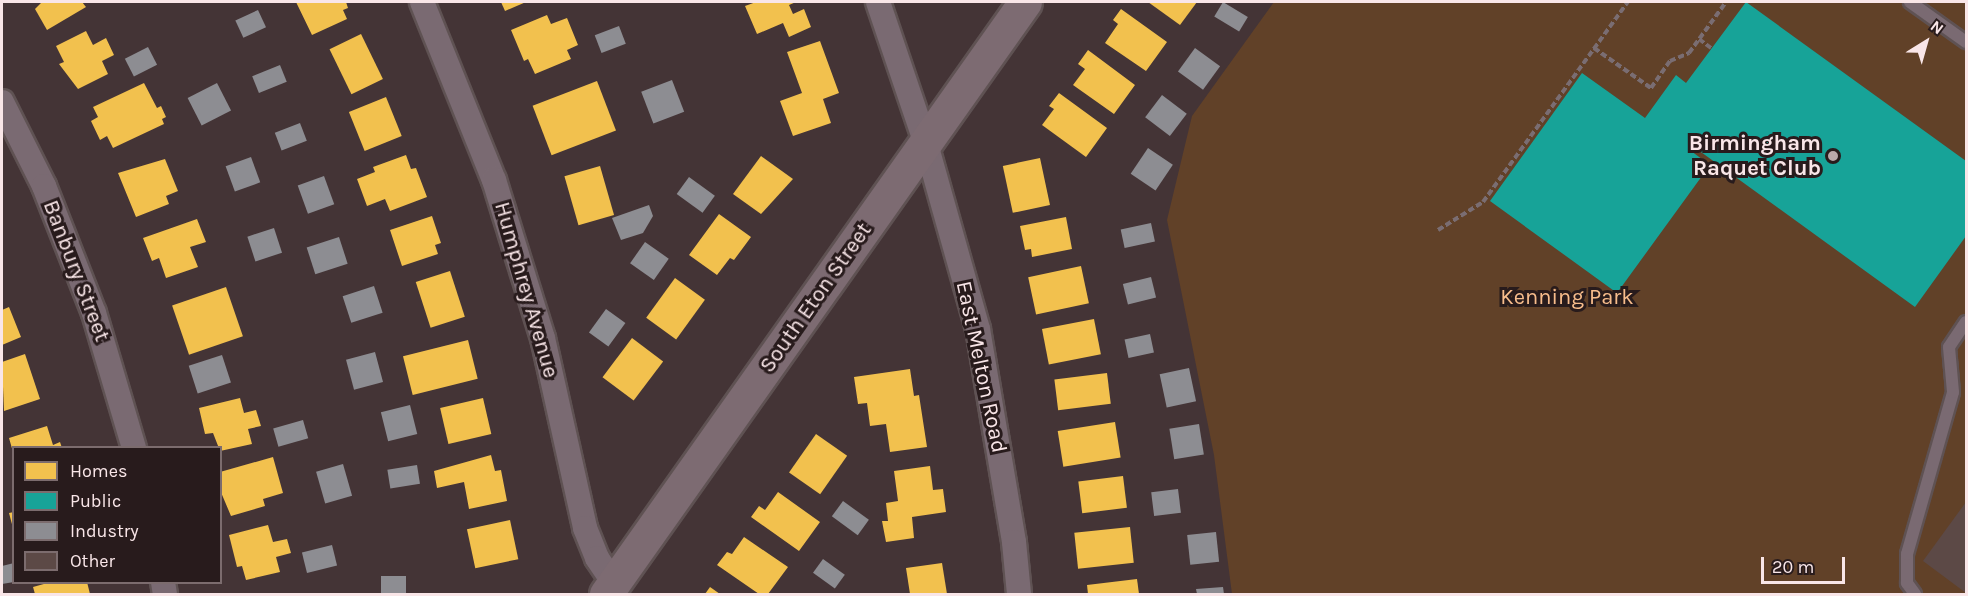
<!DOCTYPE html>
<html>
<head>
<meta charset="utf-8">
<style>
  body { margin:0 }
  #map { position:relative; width:1968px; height:596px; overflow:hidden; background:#443436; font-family:Karla,sans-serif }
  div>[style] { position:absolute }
  .green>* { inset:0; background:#614128 }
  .homes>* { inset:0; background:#f2c14e; transform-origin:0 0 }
  .public>* { inset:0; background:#17a398 }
  .industry>* { inset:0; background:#8d8d92; transform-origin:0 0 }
  .building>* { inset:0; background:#5c4946 }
  .path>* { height:4px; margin-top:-2px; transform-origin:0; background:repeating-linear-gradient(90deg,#7a6d72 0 6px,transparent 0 9px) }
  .roads { filter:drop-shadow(2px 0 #5f5253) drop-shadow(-2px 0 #5f5253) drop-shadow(0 2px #5f5253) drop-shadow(0 -2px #5f5253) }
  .lane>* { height:12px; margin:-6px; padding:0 6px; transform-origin:6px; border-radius:6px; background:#7a6a72 }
  .street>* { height:24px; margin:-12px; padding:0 12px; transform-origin:12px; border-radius:12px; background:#7a6a72 }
  .secondary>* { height:33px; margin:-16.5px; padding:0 16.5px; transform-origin:16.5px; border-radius:16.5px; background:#7d6b72 }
  .dots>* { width:16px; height:16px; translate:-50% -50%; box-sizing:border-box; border:3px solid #281b1c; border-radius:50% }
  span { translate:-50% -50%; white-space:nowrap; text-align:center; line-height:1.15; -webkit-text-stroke:6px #281b1c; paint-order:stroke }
  .poi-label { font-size:22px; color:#f9e6e8; font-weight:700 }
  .right { translate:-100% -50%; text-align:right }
  .street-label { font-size:22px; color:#f9e6e8 }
  .park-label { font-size:22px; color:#f8bd8c }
  .frame { position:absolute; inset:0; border:3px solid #f9e6e8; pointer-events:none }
  .legend { position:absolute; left:12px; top:446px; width:210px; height:138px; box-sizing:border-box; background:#281b1c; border:2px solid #7c6c6e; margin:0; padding:8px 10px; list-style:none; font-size:18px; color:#f9e6e8 }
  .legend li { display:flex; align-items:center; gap:12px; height:30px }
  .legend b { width:30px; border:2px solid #7c6c6e }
  .north { position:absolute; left:1896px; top:12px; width:60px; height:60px; -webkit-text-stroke:4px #281b1c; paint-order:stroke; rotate:37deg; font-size:16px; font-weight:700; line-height:24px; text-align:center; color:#f9e6e8 }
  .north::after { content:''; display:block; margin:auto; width:21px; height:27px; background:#f9e6e8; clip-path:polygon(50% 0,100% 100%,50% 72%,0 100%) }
  .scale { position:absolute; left:1761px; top:557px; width:84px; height:27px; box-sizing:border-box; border:3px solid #f9e6e8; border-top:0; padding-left:8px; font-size:18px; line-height:21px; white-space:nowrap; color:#f9e6e8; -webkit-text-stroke:4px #281b1c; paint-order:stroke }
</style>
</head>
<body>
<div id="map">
  <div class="green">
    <div style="clip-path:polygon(1274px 2px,1966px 2px,1966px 594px,1232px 594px,1214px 455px,1167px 220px,1192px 116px)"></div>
  </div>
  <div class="homes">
    <div style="clip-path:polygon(42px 2px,82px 2px,86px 7px,47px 30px,35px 9px)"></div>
    <div style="clip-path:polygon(296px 2px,346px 2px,348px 8px,343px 10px,347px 19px,312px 35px)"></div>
    <div style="clip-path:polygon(501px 2px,526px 2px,505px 11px)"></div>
    <div style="clip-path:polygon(756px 2px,796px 2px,789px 5px,793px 14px,804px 9px,811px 27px,789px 37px,783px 23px,757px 34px,745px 6px)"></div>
    <div style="clip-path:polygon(1148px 2px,1197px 2px,1180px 25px)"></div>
    <div style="clip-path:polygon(1121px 9px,1167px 42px,1146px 71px,1105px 43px,1118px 24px,1113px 20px)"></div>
    <div style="clip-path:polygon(547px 15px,551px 24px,567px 18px,578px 45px,567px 50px,571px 59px,535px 74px,528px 59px,524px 61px,511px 30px)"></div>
    <div style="clip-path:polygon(86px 31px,93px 45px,106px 38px,114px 55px,102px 61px,108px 74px,78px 89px,59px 64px,64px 62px,56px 46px)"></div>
    <div style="left:361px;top:34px;width:50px;height:35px;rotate:64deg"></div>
    <div style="clip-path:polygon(820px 41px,839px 93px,823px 99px,831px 123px,793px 136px,780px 101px,802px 93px,787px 52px)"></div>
    <div style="clip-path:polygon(1088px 50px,1135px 85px,1114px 114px,1073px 85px,1085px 69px,1078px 64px)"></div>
    <div style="left:597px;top:81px;width:53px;height:69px;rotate:69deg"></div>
    <div style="clip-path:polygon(144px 83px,157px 108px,161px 106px,166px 117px,162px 119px,164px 124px,113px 148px,107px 136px,100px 140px,91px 121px,98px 117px,93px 107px)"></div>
    <div style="clip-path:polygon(1059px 93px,1107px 128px,1086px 157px,1042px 125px,1054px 109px,1049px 106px)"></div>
    <div style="left:386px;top:97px;width:42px;height:40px;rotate:68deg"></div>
    <div style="clip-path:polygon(406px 155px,411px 169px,416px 168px,427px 197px,390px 211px,385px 199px,367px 206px,357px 179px,375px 172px,373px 167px)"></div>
    <div style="clip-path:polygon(761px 156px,793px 179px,761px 214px,733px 194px)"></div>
    <div style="left:1040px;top:158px;width:48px;height:38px;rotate:78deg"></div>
    <div style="clip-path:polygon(165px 159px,178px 191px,166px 196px,169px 204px,136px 217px,118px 173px)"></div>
    <div style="left:600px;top:166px;width:51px;height:37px;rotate:74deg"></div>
    <div style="clip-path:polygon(719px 214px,751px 237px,734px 260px,730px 258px,717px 275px,689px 255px)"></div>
    <div style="clip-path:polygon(432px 216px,441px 243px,435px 245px,438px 254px,402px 266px,390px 230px)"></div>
    <div style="clip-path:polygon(1066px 217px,1072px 249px,1032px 257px,1031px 249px,1025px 250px,1020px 226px)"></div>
    <div style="clip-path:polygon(197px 219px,206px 242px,190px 247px,198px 267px,166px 278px,159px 258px,152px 261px,143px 238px)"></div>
    <div style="left:1081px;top:266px;width:38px;height:54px;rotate:78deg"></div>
    <div style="left:450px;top:271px;width:48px;height:36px;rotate:72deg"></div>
    <div style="left:675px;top:278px;width:37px;height:49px;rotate:36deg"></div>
    <div style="left:226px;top:287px;width:52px;height:57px;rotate:71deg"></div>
    <div style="clip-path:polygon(9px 307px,21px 337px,2px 345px,2px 310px)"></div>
    <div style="left:1094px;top:319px;width:36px;height:53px;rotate:79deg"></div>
    <div style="left:632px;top:338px;width:39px;height:49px;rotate:37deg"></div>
    <div style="left:468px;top:340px;width:40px;height:67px;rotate:76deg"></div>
    <div style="clip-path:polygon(25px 354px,40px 399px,4px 411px,2px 362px)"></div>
    <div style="clip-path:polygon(910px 369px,914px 396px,919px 395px,927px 447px,890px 452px,886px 424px,870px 426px,867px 403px,858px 404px,854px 377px)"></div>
    <div style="left:1107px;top:373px;width:31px;height:53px;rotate:83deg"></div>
    <div style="clip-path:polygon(240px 398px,244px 413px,256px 410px,261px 426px,248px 429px,252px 444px,220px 451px,213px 433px,205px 434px,199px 408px)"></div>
    <div style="left:483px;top:398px;width:37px;height:44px;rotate:77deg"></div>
    <div style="left:1115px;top:422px;width:36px;height:58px;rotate:81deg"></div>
    <div style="clip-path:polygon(47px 426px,53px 445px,60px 442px,62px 448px,14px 448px,13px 452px,9px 438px)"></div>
    <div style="left:816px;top:434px;width:38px;height:47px;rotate:35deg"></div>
    <div style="clip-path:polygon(491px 455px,495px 471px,501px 470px,507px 501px,469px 509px,464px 482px,437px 488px,434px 471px)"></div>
    <div style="clip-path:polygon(273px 457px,283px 493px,263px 499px,265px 506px,231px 516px,220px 490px,220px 472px)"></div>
    <div style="clip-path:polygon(930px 466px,933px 490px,943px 489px,946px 512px,912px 517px,914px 538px,886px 542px,882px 521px,888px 521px,886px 503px,898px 501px,894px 471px)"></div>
    <div style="left:1123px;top:476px;width:32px;height:45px;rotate:83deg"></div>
    <div style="clip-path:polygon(778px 492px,820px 522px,799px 551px,751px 517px,759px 506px,765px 510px)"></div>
    <div style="clip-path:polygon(14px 512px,14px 528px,13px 528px,9px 513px)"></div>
    <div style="left:510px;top:520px;width:40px;height:44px;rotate:78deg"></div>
    <div style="clip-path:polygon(268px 525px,273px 542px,287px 539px,291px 553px,276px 557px,280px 572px,246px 580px,242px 566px,237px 567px,229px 535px)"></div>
    <div style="left:1130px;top:527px;width:36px;height:56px;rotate:84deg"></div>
    <div style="clip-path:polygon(744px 537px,788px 567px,768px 594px,759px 594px,717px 565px,727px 552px,732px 554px)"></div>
    <div style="clip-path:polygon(942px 563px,947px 594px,910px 594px,906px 568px)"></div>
    <div style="clip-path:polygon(1137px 579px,1139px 594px,1088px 594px,1087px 585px)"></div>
    <div style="clip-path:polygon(87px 582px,90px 594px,35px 594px,33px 587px,51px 582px)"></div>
    <div style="clip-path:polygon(710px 587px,720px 594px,705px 594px)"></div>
  </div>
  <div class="public">
    <div style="clip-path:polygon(1746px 2px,1966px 161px,1966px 236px,1915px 307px,1694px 147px,1691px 151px,1710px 165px,1617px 293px,1490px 201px,1582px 73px,1645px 118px,1676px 75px,1686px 83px)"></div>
  </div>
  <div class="industry">
    <div style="left:1223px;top:2px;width:29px;height:17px;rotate:31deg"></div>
    <div style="left:258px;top:10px;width:19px;height:25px;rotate:65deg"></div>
    <div style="left:619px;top:26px;width:19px;height:26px;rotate:69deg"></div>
    <div style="left:148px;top:47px;width:20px;height:26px;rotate:63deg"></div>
    <div style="left:1195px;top:48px;width:31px;height:29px;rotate:36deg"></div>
    <div style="left:280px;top:65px;width:18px;height:30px;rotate:68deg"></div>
    <div style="left:672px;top:80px;width:34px;height:33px;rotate:69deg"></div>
    <div style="left:217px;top:83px;width:31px;height:33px;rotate:63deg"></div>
    <div style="left:1162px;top:95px;width:31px;height:28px;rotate:37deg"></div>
    <div style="left:300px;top:123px;width:19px;height:27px;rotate:69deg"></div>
    <div style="left:1148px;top:148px;width:30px;height:31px;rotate:34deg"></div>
    <div style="left:251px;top:157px;width:27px;height:27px;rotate:70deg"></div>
    <div style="left:324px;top:176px;width:30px;height:28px;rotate:70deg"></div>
    <div style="left:689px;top:177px;width:32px;height:21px;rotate:36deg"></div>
    <div style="clip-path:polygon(649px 205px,653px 216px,643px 233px,621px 240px,612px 218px)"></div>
    <div style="left:1151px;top:223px;width:19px;height:31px;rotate:78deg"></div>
    <div style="left:274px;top:228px;width:26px;height:28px;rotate:72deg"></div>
    <div style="left:339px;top:237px;width:28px;height:34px;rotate:72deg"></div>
    <div style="left:645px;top:242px;width:29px;height:26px;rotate:35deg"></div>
    <div style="left:1151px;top:277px;width:21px;height:29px;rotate:76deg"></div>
    <div style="left:374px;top:286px;width:28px;height:33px;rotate:72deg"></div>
    <div style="left:606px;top:309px;width:24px;height:29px;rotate:36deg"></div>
    <div style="left:1150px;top:334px;width:19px;height:26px;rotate:78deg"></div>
    <div style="left:375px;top:352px;width:31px;height:30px;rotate:75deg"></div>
    <div style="left:222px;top:355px;width:29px;height:35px;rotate:72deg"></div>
    <div style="left:1189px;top:368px;width:34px;height:30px;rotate:78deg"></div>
    <div style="left:410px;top:405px;width:30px;height:30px;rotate:76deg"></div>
    <div style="left:303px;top:420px;width:19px;height:31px;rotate:74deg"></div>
    <div style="left:1199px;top:424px;width:31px;height:30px;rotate:81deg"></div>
    <div style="left:343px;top:464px;width:33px;height:28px;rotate:74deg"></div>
    <div style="left:417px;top:465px;width:19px;height:30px;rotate:81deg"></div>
    <div style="left:1178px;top:489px;width:24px;height:27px;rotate:83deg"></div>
    <div style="left:843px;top:501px;width:32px;height:19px;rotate:36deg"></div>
    <div style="left:1216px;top:532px;width:30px;height:29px;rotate:84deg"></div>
    <div style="left:332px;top:545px;width:21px;height:31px;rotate:76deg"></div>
    <div style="left:823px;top:559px;width:27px;height:17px;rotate:36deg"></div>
    <div style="clip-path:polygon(14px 563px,14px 582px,2px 584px,2px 566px)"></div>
    <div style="left:381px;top:576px;width:25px;height:18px"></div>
    <div style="clip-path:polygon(1223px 587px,1224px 594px,1197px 594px,1196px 589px)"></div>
  </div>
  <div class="building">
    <div style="clip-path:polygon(1966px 502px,1966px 593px,1923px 561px)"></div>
  </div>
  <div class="path">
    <div style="left:1699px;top:39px;width:15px;rotate:37deg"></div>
    <div style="left:1594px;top:48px;width:70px;rotate:35.1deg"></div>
    <div style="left:1651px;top:88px;width:33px;rotate:-55deg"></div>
    <div style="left:1670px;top:61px;width:21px;rotate:-23deg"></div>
    <div style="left:1689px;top:53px;width:63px;rotate:-54deg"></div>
    <div style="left:1438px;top:230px;width:53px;rotate:-31.9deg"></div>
    <div style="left:1483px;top:202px;width:247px;rotate:-54.1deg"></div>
  </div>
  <div class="roads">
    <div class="lane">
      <div style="left:1910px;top:2px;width:69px;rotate:35.5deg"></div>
      <div style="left:1915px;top:594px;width:14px;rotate:-126deg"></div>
      <div style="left:1907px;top:583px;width:29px;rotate:-90deg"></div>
      <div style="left:1907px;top:554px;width:168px;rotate:-74.1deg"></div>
      <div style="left:1953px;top:392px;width:45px;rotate:-95.1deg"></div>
      <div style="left:1949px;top:347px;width:30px;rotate:-56deg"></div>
    </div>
    <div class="street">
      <div style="left:422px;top:2px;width:192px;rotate:68deg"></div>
      <div style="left:494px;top:180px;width:165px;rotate:72.8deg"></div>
      <div style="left:543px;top:338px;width:195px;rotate:77.5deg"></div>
      <div style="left:585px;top:528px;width:32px;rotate:68deg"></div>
      <div style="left:597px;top:558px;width:30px;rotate:56deg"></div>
      <div style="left:878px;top:2px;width:150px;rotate:71.3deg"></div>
      <div style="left:926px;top:144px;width:192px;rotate:74.3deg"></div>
      <div style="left:978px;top:329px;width:216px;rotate:80.4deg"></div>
      <div style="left:1014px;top:542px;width:52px;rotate:84.5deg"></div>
      <div style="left:2px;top:102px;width:94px;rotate:63.4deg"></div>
      <div style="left:44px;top:186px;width:136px;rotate:68.5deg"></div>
      <div style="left:94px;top:313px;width:141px;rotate:73.5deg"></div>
      <div style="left:163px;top:582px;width:12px;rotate:81deg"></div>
    </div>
    <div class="secondary">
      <div style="left:606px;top:594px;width:725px;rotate:-54.71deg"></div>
    </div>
  </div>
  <div class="dots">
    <div style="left:1833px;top:156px;background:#baa8aa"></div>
  </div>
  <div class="poi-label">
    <span class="right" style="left:1821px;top:156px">Birmingham<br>Raquet Club</span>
  </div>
  <div class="street-label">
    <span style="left:76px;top:271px;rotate:69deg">Banbury Street</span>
    <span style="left:526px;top:290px;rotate:74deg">Humphrey Avenue</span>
    <span style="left:816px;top:298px;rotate:-55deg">South Eton Street</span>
    <span style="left:981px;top:367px;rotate:78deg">East Melton Road</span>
  </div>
  <div class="park-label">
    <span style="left:1567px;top:298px">Kenning Park</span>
  </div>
  <div class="frame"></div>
  <ul class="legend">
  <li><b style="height:16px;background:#f2c14e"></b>Homes</li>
  <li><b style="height:16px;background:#17a398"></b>Public</li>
  <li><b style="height:16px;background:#8d8d92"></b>Industry</li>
  <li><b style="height:16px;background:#5c4946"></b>Other</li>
  </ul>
  <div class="north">N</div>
  <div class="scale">20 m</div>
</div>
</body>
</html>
